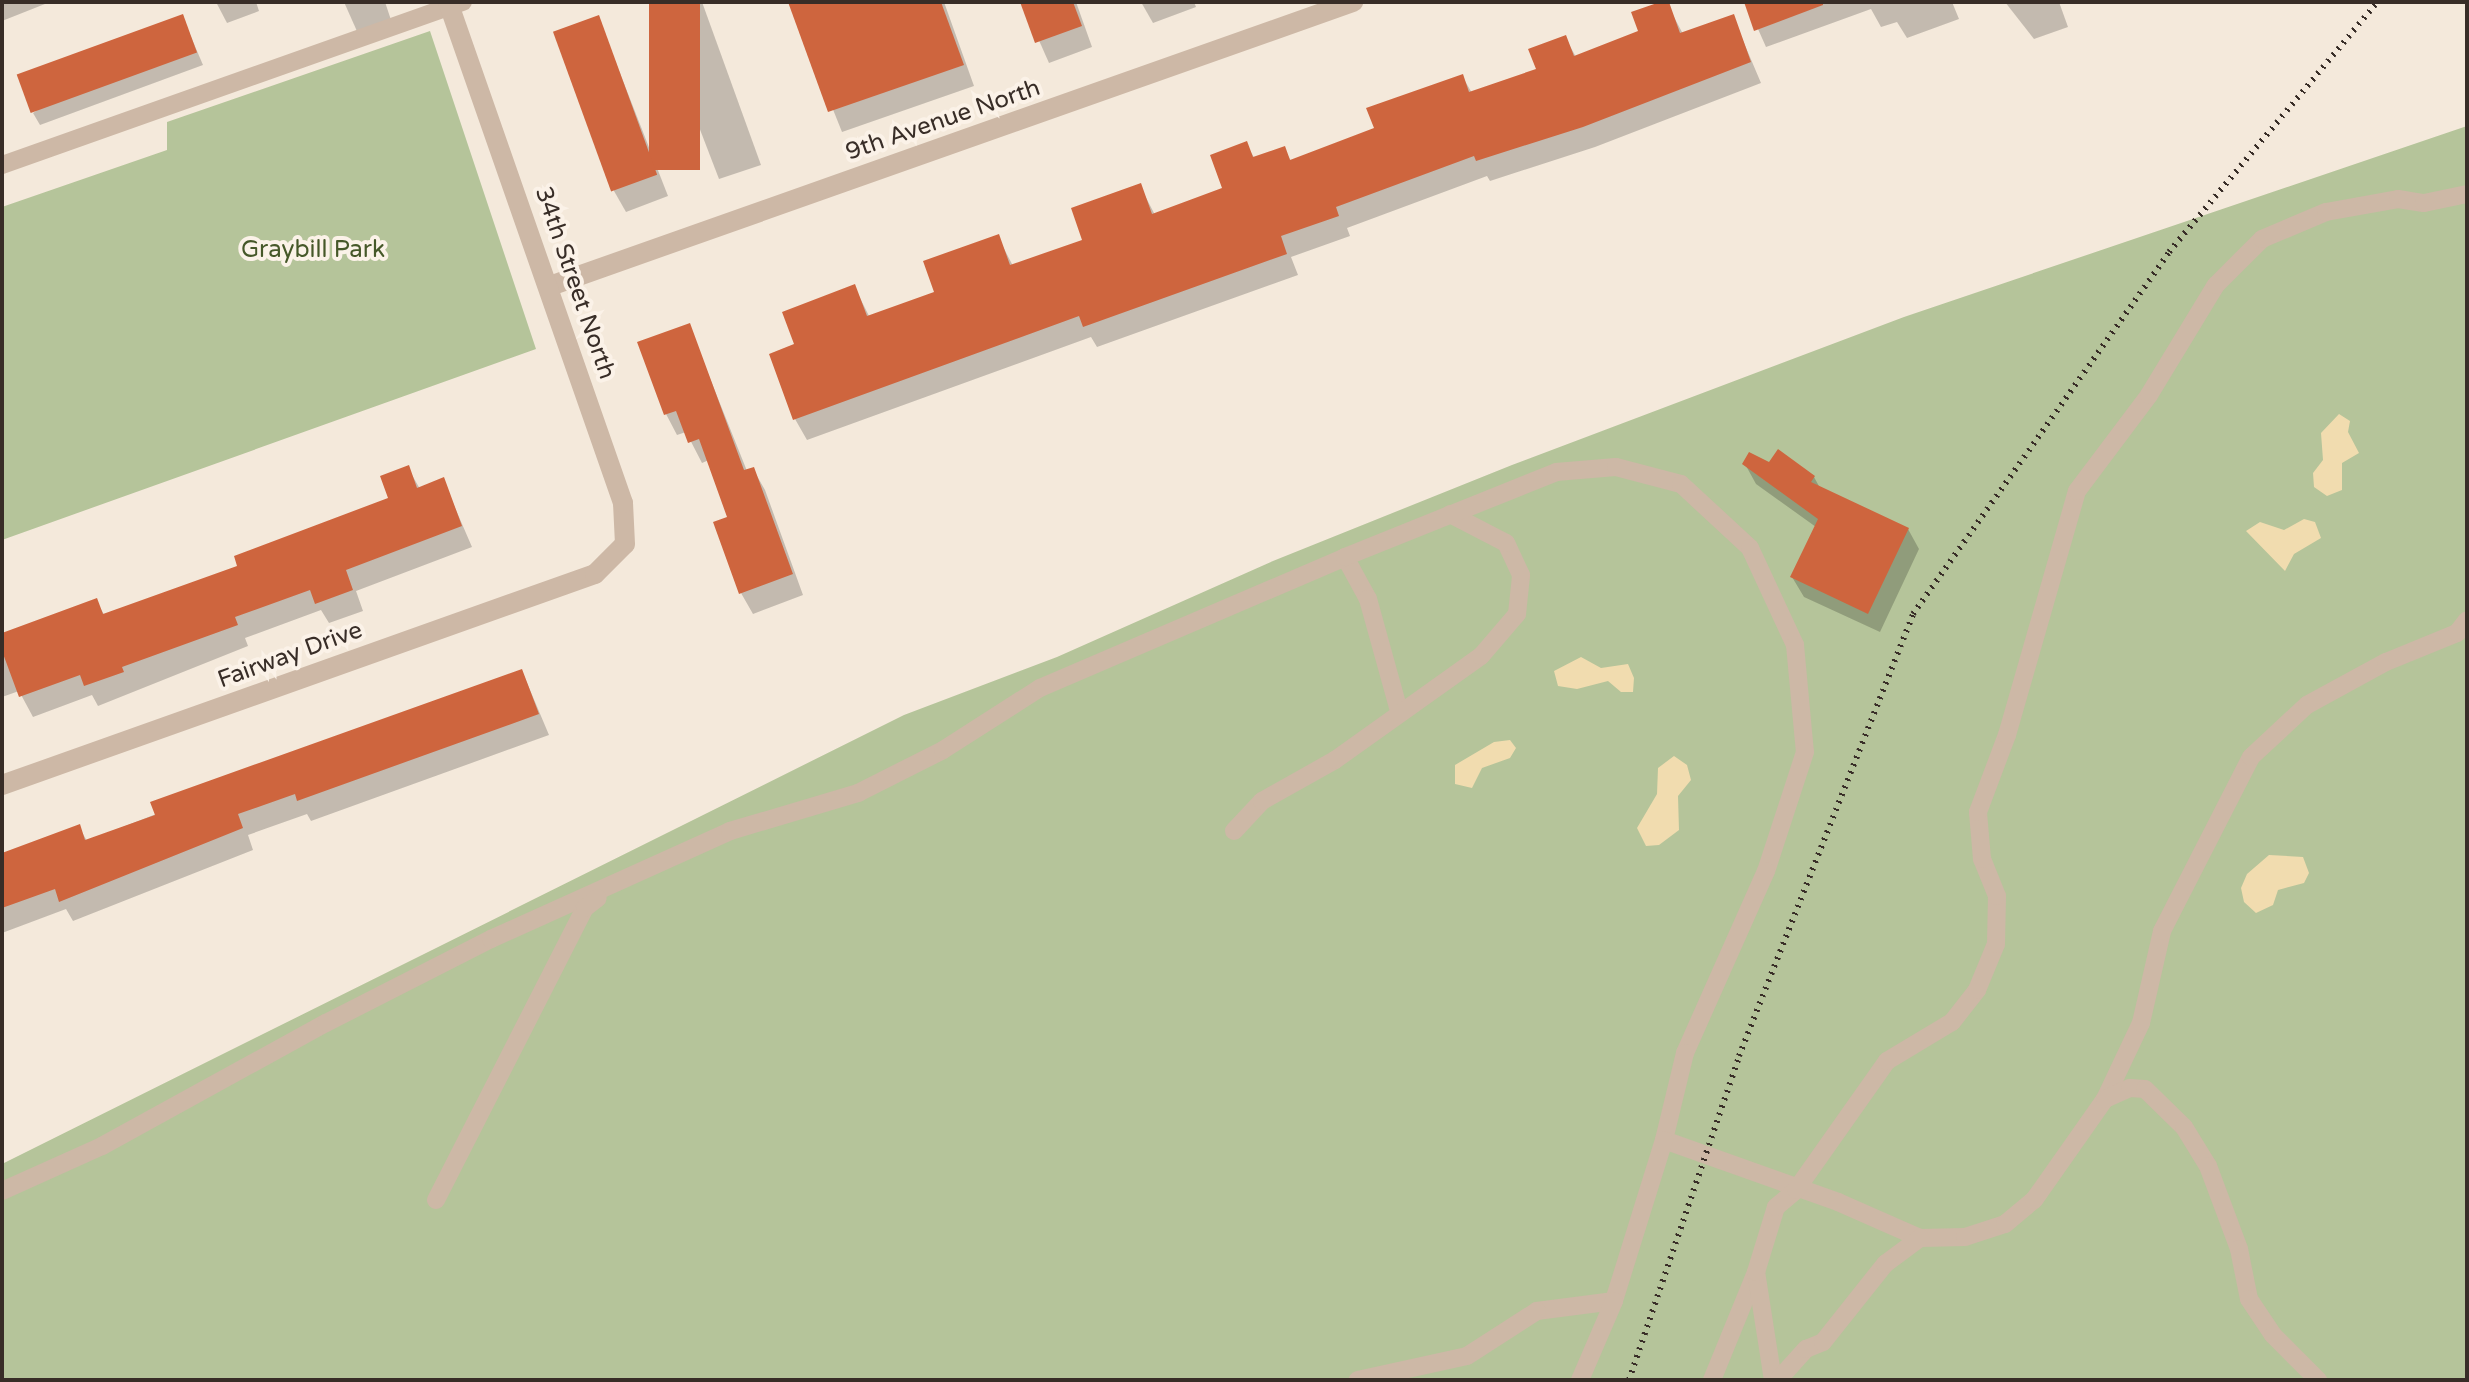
<!DOCTYPE html>
<html>
<head>
<meta charset="utf-8">
<style>
  body { margin:0 }
  #map { position:relative; width:2469px; height:1382px; overflow:hidden; background:#f4e9db; font-family:"Varela Round",sans-serif }
  div>[style] { position:absolute }
  .green>* { inset:0; background:#b5c49a }
  .sand>* { inset:0; background:#f1dcaf }
  .shadow>* { inset:0; background:#0003 }
  .building>* { inset:0; background:#ce653e; transform-origin:0 0 }
  .lane>* { height:18px; margin:-9px; padding:0 9px; transform-origin:9px; border-radius:9px; background:#cdb8a6 }
  .street>* { height:20px; margin:-10px; padding:0 10px; transform-origin:10px; border-radius:10px; background:#cdb8a6 }
  .rail>* { height:6px; margin-top:-3px; transform-origin:0; background:repeating-linear-gradient(90deg,#382d27 0 2px,transparent 0 8px) }
  span { translate:-50% -50%; white-space:nowrap; text-align:center; line-height:1.15; -webkit-text-stroke:8px #fbf2e8; paint-order:stroke }
  .street-label { font-size:24px; color:#382d27 }
  .park-label { font-size:24px; color:#465829 }
  .frame { position:absolute; inset:0; border:4px solid #382d27; pointer-events:none }
</style>
</head>
<body>
<div id="map">
  <div class="green">
    <div style="clip-path:polygon(430px 31px,536px 349px,2px 540px,2px 207px,167px 150px,167px 122px)"></div>
    <div style="clip-path:polygon(2467px 126px,2467px 1380px,2px 1380px,2px 1164px,904px 715px,1057px 657px,1273px 561px,1512px 465px,1904px 317px)"></div>
  </div>
  <div class="sand">
    <div style="clip-path:polygon(2339px 414px,2350px 421px,2348px 432px,2359px 453px,2342px 463px,2342px 490px,2327px 496px,2314px 487px,2313px 473px,2323px 460px,2321px 433px)"></div>
    <div style="clip-path:polygon(2304px 519px,2315px 522px,2321px 538px,2294px 554px,2285px 571px,2246px 531px,2260px 522px,2284px 530px)"></div>
    <div style="clip-path:polygon(1581px 657px,1601px 668px,1628px 664px,1634px 678px,1633px 692px,1621px 692px,1608px 681px,1577px 689px,1558px 686px,1554px 671px)"></div>
    <div style="clip-path:polygon(1510px 740px,1516px 748px,1510px 758px,1482px 768px,1472px 788px,1455px 784px,1455px 765px,1494px 742px)"></div>
    <div style="clip-path:polygon(1674px 756px,1687px 765px,1691px 780px,1678px 796px,1679px 830px,1659px 845px,1646px 846px,1637px 828px,1657px 794px,1658px 768px)"></div>
    <div style="clip-path:polygon(2269px 855px,2303px 857px,2309px 873px,2304px 883px,2278px 890px,2273px 905px,2256px 913px,2244px 902px,2241px 888px,2247px 874px)"></div>
  </div>
  <div class="shadow">
    <div style="clip-path:polygon(2px 2px,50px 2px,2px 21px)"></div>
    <div style="clip-path:polygon(216px 2px,256px 2px,259px 11px,227px 23px)"></div>
    <div style="clip-path:polygon(344px 2px,385px 2px,393px 26px,360px 38px)"></div>
    <div style="clip-path:polygon(651px 2px,702px 2px,761px 165px,719px 179px)"></div>
    <div style="clip-path:polygon(790px 2px,944px 2px,974px 86px,842px 132px)"></div>
    <div style="clip-path:polygon(1022px 2px,1076px 2px,1092px 47px,1049px 63px)"></div>
    <div style="clip-path:polygon(1141px 2px,1194px 2px,1196px 7px,1153px 23px)"></div>
    <div style="clip-path:polygon(1666px 2px,1683px 34px,1733px 17px,1761px 83px,1595px 147px,1490px 181px,1487px 176px,1347px 228px,1350px 236px,1291px 257px,1298px 275px,1097px 347px,1091px 337px,807px 440px,795px 419px,771px 355px,796px 345px,854px 286px,870px 318px,936px 293px,998px 237px,1013px 266px,1085px 242px,1140px 186px,1155px 215px,1224px 190px,1246px 144px,1255px 159px,1284px 148px,1291px 161px,1377px 129px,1462px 76px,1472px 93px,1538px 70px,1565px 37px,1576px 57px,1640px 32px)"></div>
    <div style="clip-path:polygon(1746px 2px,1952px 2px,1959px 19px,1907px 38px,1897px 22px,1881px 27px,1871px 9px,1766px 47px)"></div>
    <div style="clip-path:polygon(2005px 2px,2059px 2px,2068px 27px,2034px 39px)"></div>
    <div style="clip-path:polygon(182px 16px,203px 65px,40px 125px,33px 113px)"></div>
    <div style="clip-path:polygon(598px 17px,668px 196px,626px 212px,614px 191px)"></div>
    <div style="clip-path:polygon(689px 326px,747px 471px,753px 469px,765px 490px,803px 595px,753px 614px,741px 593px,730px 518px,709px 460px,702px 463px,686px 432px,677px 435px,666px 414px)"></div>
    <div style="clip-path:polygon(1745px 464px,1770px 464px,1814px 477px,1820px 488px,1908px 529px,1919px 549px,1880px 632px,1804px 597px,1792px 577px,1816px 527px,1756px 484px)"></div>
    <div style="clip-path:polygon(408px 468px,420px 489px,443px 480px,472px 547px,356px 591px,363px 611px,329px 623px,321px 610px,245px 638px,248px 646px,98px 706px,92px 695px,33px 717px,19px 691px,2px 697px,2px 635px,96px 601px,105px 616px,240px 567px,391px 500px)"></div>
    <div style="clip-path:polygon(522px 671px,549px 735px,311px 821px,307px 814px,248px 835px,253px 850px,73px 921px,66px 909px,2px 933px,2px 855px,79px 827px,87px 841px)"></div>
  </div>
  <div class="building">
    <div style="left:649px;top:2px;width:51px;height:168px"></div>
    <div style="clip-path:polygon(788px 2px,941px 2px,964px 65px,828px 112px)"></div>
    <div style="clip-path:polygon(1020px 2px,1073px 2px,1082px 26px,1035px 43px)"></div>
    <div style="clip-path:polygon(1660px 2px,1669px 2px,1680px 33px,1734px 14px,1751px 62px,1583px 127px,1476px 161px,1474px 156px,1336px 207px,1339px 216px,1281px 236px,1287px 254px,1083px 327px,1079px 316px,793px 420px,769px 354px,794px 344px,782px 312px,855px 284px,867px 316px,934px 292px,923px 261px,999px 234px,1010px 265px,1082px 240px,1071px 208px,1141px 183px,1152px 214px,1222px 188px,1210px 155px,1247px 141px,1253px 157px,1285px 146px,1290px 160px,1374px 128px,1366px 108px,1463px 74px,1469px 92px,1536px 69px,1528px 49px,1566px 35px,1574px 56px,1638px 31px,1631px 12px)"></div>
    <div style="clip-path:polygon(1744px 2px,1823px 2px,1823px 5px,1754px 31px)"></div>
    <div style="left:183px;top:14px;width:41px;height:177px;rotate:70deg"></div>
    <div style="left:599px;top:15px;width:170px;height:49px;rotate:70deg"></div>
    <div style="clip-path:polygon(690px 323px,744px 470px,754px 467px,793px 574px,739px 594px,713px 522px,727px 517px,699px 439px,688px 443px,676px 411px,664px 415px,637px 342px)"></div>
    <div style="clip-path:polygon(1778px 449px,1815px 476px,1811px 482px,1909px 528px,1868px 614px,1790px 577px,1818px 519px,1742px 464px,1749px 452px,1769px 462px)"></div>
    <div style="clip-path:polygon(409px 465px,417px 488px,444px 477px,462px 526px,346px 570px,353px 590px,315px 604px,310px 590px,235px 617px,238px 625px,122px 667px,124px 672px,84px 686px,80px 675px,19px 697px,2px 651px,2px 633px,97px 598px,103px 614px,237px 566px,234px 556px,388px 498px,380px 476px)"></div>
    <div style="clip-path:polygon(522px 669px,539px 714px,297px 801px,295px 794px,238px 814px,243px 828px,59px 902px,55px 889px,2px 908px,2px 853px,80px 824px,85px 840px,155px 815px,150px 802px)"></div>
  </div>
  <div class="lane">
    <div style="left:2px;top:165px;width:489px;rotate:-19.5deg"></div>
    <div style="left:1345px;top:557px;width:48px;rotate:61.3deg"></div>
    <div style="left:1368px;top:599px;width:116px;rotate:74.5deg"></div>
    <div style="left:1234px;top:831px;width:41px;rotate:-47deg"></div>
    <div style="left:1262px;top:801px;width:84px;rotate:-29.3deg"></div>
    <div style="left:1335px;top:760px;width:179px;rotate:-35.5deg"></div>
    <div style="left:1481px;top:656px;width:55px;rotate:-49.4deg"></div>
    <div style="left:1517px;top:614px;width:39px;rotate:-84deg"></div>
    <div style="left:1521px;top:575px;width:35px;rotate:-115deg"></div>
    <div style="left:1506px;top:543px;width:63px;rotate:-152.6deg"></div>
    <div style="left:2105px;top:1099px;width:84px;rotate:-64.7deg"></div>
    <div style="left:2141px;top:1023px;width:94px;rotate:-77.1deg"></div>
    <div style="left:2162px;top:931px;width:195px;rotate:-62.9deg"></div>
    <div style="left:2251px;top:757px;width:76px;rotate:-42.9deg"></div>
    <div style="left:2307px;top:705px;width:90px;rotate:-28.6deg"></div>
    <div style="left:2386px;top:662px;width:77px;rotate:-22.2deg"></div>
    <div style="left:2457px;top:633px;width:16px;rotate:-52deg"></div>
    <div style="left:1664px;top:1140px;width:185px;rotate:19.6deg"></div>
    <div style="left:1838px;top:1202px;width:90px;rotate:23.7deg"></div>
    <div style="left:1920px;top:1238px;width:45px;rotate:-1.3deg"></div>
    <div style="left:1965px;top:1237px;width:42px;rotate:-18deg"></div>
    <div style="left:2005px;top:1224px;width:38px;rotate:-40deg"></div>
    <div style="left:2034px;top:1200px;width:123px;rotate:-54.9deg"></div>
    <div style="left:2105px;top:1099px;width:27px;rotate:-24deg"></div>
    <div style="left:2130px;top:1088px;width:15px;rotate:4deg"></div>
    <div style="left:2145px;top:1089px;width:54px;rotate:44.3deg"></div>
    <div style="left:2184px;top:1127px;width:46px;rotate:58.4deg"></div>
    <div style="left:2208px;top:1166px;width:89px;rotate:69.5deg"></div>
    <div style="left:2239px;top:1249px;width:51px;rotate:78.7deg"></div>
    <div style="left:2249px;top:1299px;width:43px;rotate:56.3deg"></div>
    <div style="left:2273px;top:1335px;width:64px;rotate:45deg"></div>
    <div style="left:2px;top:1191px;width:110px;rotate:-24.2deg"></div>
    <div style="left:102px;top:1146px;width:256px;rotate:-28.8deg"></div>
    <div style="left:326px;top:1023px;width:185px;rotate:-27deg"></div>
    <div style="left:491px;top:939px;width:262px;rotate:-24.3deg"></div>
    <div style="left:730px;top:831px;width:134px;rotate:-16.5deg"></div>
    <div style="left:858px;top:793px;width:95px;rotate:-26.8deg"></div>
    <div style="left:943px;top:750px;width:115px;rotate:-32.6deg"></div>
    <div style="left:1040px;top:688px;width:332px;rotate:-23.2deg"></div>
    <div style="left:1345px;top:557px;width:227px;rotate:-21.9deg"></div>
    <div style="left:1556px;top:472px;width:60px;rotate:-4.8deg"></div>
    <div style="left:1616px;top:467px;width:67px;rotate:14.7deg"></div>
    <div style="left:1681px;top:484px;width:94px;rotate:42.8deg"></div>
    <div style="left:1750px;top:548px;width:107px;rotate:65.1deg"></div>
    <div style="left:1795px;top:645px;width:107px;rotate:84.7deg"></div>
    <div style="left:1805px;top:752px;width:125px;rotate:108.1deg"></div>
    <div style="left:1766px;top:871px;width:199px;rotate:114deg"></div>
    <div style="left:1685px;top:1053px;width:89px;rotate:103.6deg"></div>
    <div style="left:1664px;top:1140px;width:169px;rotate:107.3deg"></div>
    <div style="left:1614px;top:1301px;width:78px;rotate:172.6deg"></div>
    <div style="left:1537px;top:1311px;width:83px;rotate:147.3deg"></div>
    <div style="left:1467px;top:1356px;width:112px;rotate:167.6deg"></div>
    <div style="left:436px;top:1200px;width:328px;rotate:-63deg"></div>
    <div style="left:585px;top:908px;width:16px;rotate:-38deg"></div>
    <div style="left:1580px;top:1380px;width:86px;rotate:-66.7deg"></div>
    <div style="left:1712px;top:1380px;width:117px;rotate:-67.8deg"></div>
    <div style="left:1773px;top:1380px;width:109px;rotate:-98.9deg"></div>
    <div style="left:1756px;top:1272px;width:68px;rotate:-72.9deg"></div>
    <div style="left:1776px;top:1207px;width:26px;rotate:-40deg"></div>
    <div style="left:1796px;top:1190px;width:158px;rotate:-54.8deg"></div>
    <div style="left:1887px;top:1061px;width:76px;rotate:-31deg"></div>
    <div style="left:1952px;top:1022px;width:41px;rotate:-52deg"></div>
    <div style="left:1977px;top:990px;width:50px;rotate:-67.6deg"></div>
    <div style="left:1996px;top:944px;width:48px;rotate:-88.8deg"></div>
    <div style="left:1997px;top:896px;width:40px;rotate:-112deg"></div>
    <div style="left:1982px;top:859px;width:47px;rotate:-94.9deg"></div>
    <div style="left:1978px;top:812px;width:82px;rotate:-69.4deg"></div>
    <div style="left:2007px;top:735px;width:254px;rotate:-74deg"></div>
    <div style="left:2077px;top:491px;width:120px;rotate:-53.1deg"></div>
    <div style="left:2149px;top:395px;width:129px;rotate:-58.7deg"></div>
    <div style="left:2216px;top:285px;width:65px;rotate:-45deg"></div>
    <div style="left:2262px;top:239px;width:69px;rotate:-22.9deg"></div>
    <div style="left:2326px;top:212px;width:73px;rotate:-10.2deg"></div>
    <div style="left:2398px;top:199px;width:26px;rotate:9deg"></div>
    <div style="left:2424px;top:203px;width:44px;rotate:-11.8deg"></div>
    <div style="left:1778px;top:1380px;width:42px;rotate:-47.9deg"></div>
    <div style="left:1806px;top:1349px;width:18px;rotate:-22deg"></div>
    <div style="left:1823px;top:1342px;width:100px;rotate:-51.5deg"></div>
    <div style="left:1885px;top:1264px;width:44px;rotate:-36.6deg"></div>
  </div>
  <div class="street">
    <div style="left:550px;top:286px;width:852px;rotate:-19.48deg"></div>
    <div style="left:2px;top:785px;width:629px;rotate:-19.59deg"></div>
    <div style="left:595px;top:574px;width:42px;rotate:-45deg"></div>
    <div style="left:625px;top:544px;width:41px;rotate:-92.8deg"></div>
    <div style="left:623px;top:503px;width:531px;rotate:-109.25deg"></div>
  </div>
  <div class="rail">
    <div style="left:1629px;top:1380px;width:342px;rotate:-71.2deg"></div>
    <div style="left:1739px;top:1056px;width:475px;rotate:-68.5deg"></div>
    <div style="left:1913px;top:614px;width:443px;rotate:-54.7deg"></div>
    <div style="left:2169px;top:252px;width:325px;rotate:-50.2deg"></div>
  </div>
  <div class="street-label">
    <span style="left:943px;top:120px;rotate:-19deg">9th Avenue North</span>
    <span style="left:575px;top:283px;rotate:71deg">34th Street North</span>
    <span style="left:290px;top:655px;rotate:-20deg">Fairway Drive</span>
  </div>
  <div class="park-label">
    <span style="left:313px;top:250px">Graybill Park</span>
  </div>
  <div class="frame"></div>
</div>
</body>
</html>
